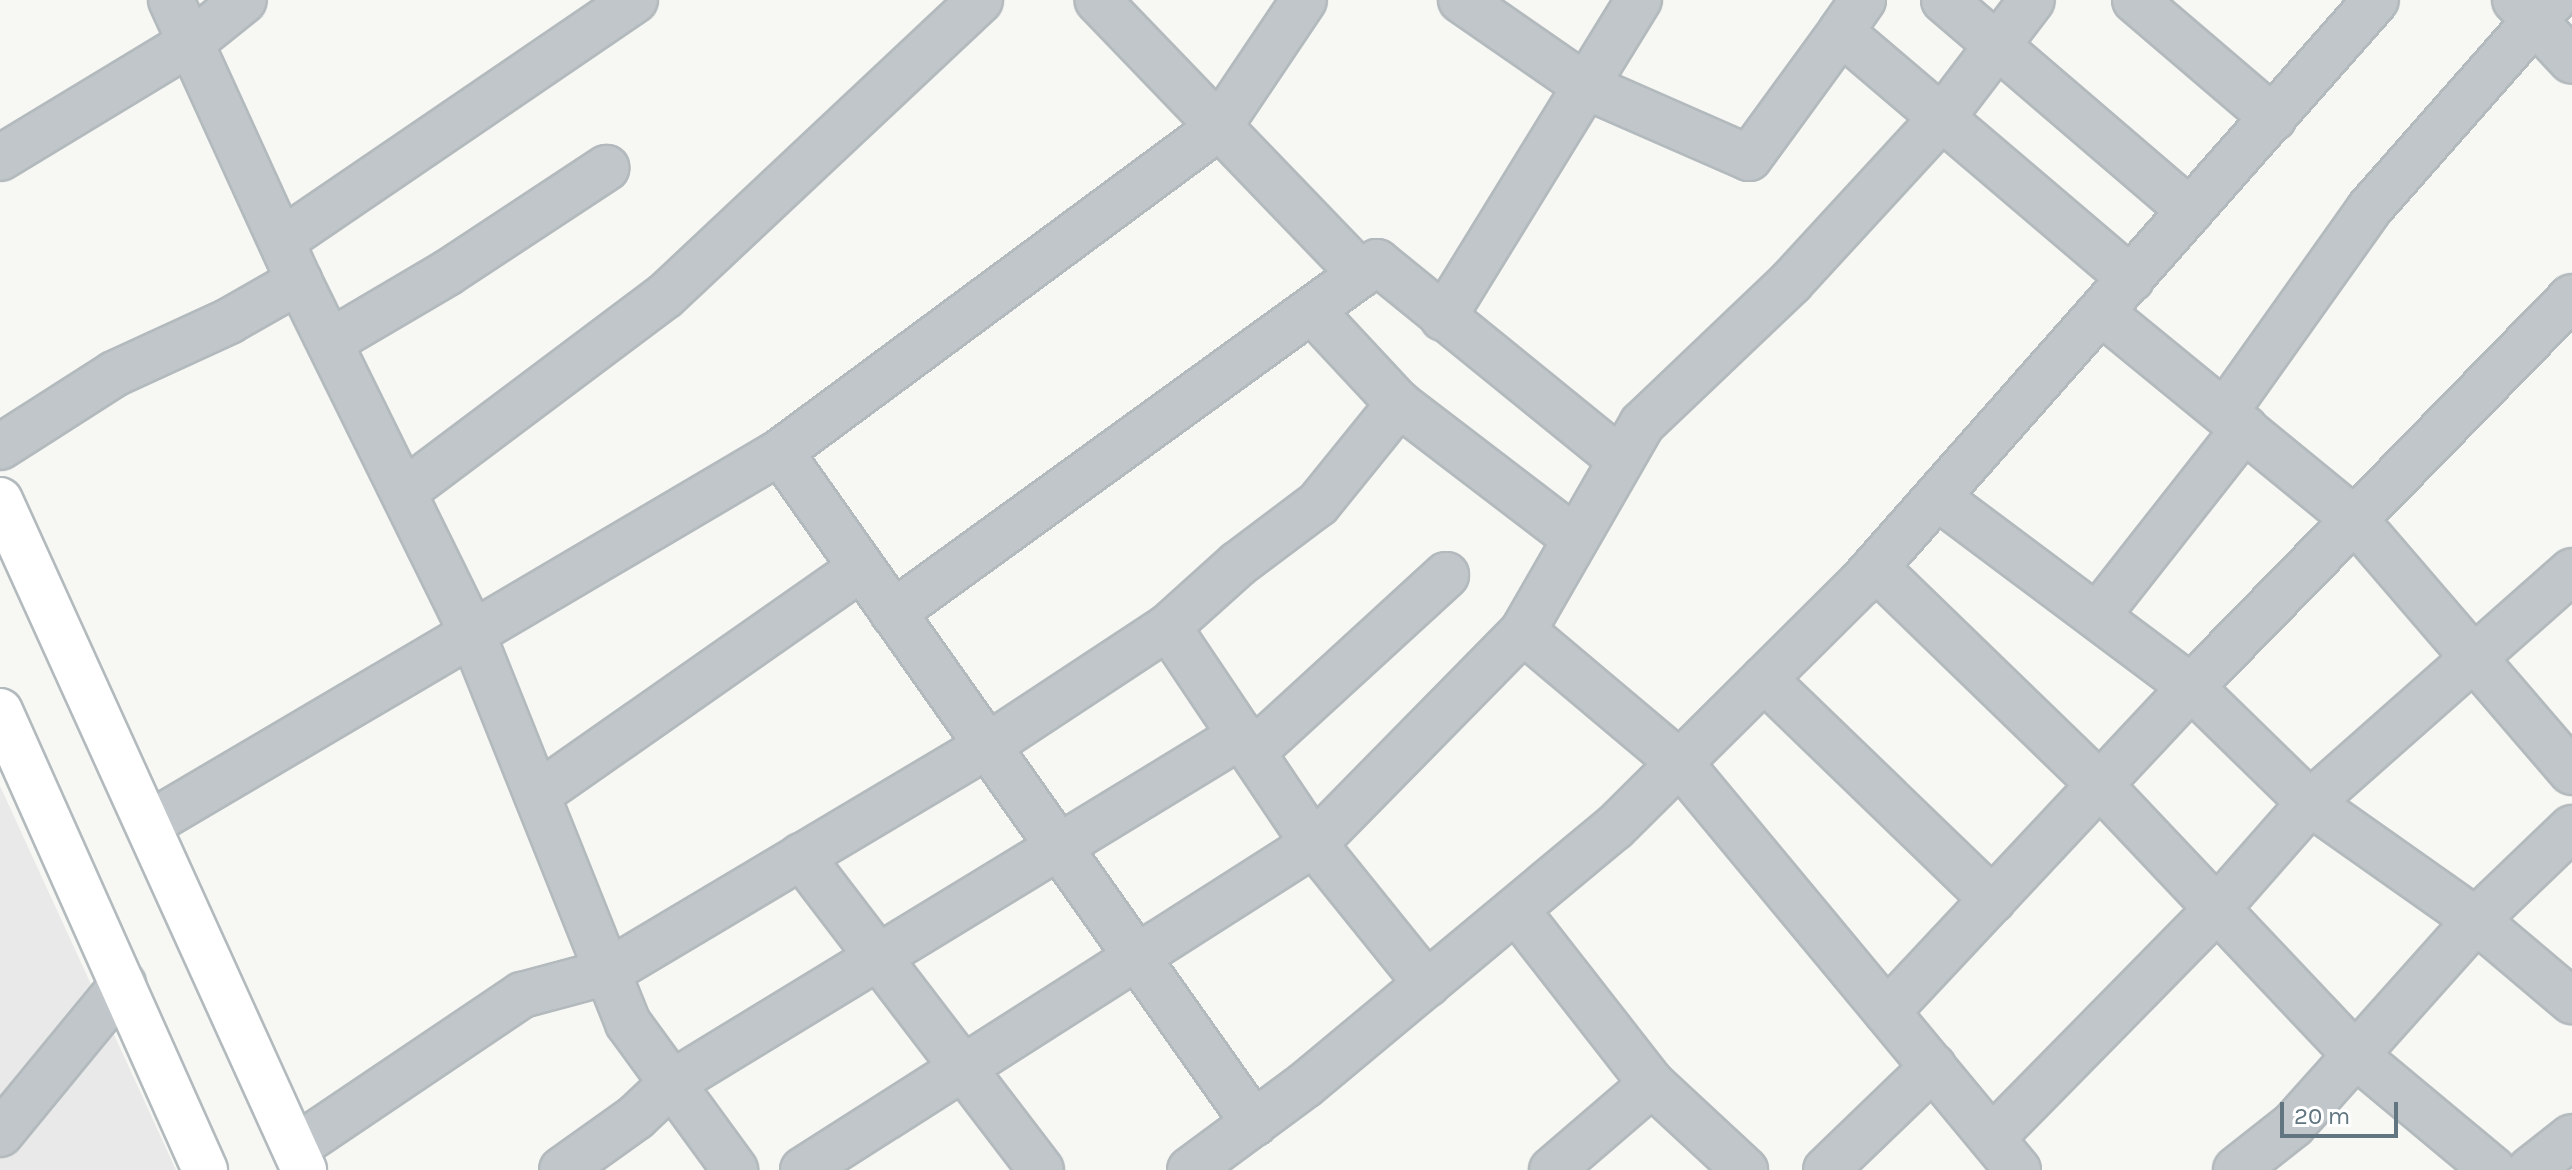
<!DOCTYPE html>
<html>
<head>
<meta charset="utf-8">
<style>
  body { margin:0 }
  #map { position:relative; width:2572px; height:1170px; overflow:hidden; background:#f7f7f4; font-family:Karla,sans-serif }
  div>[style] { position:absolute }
  .built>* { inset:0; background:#e8e9e8 }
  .roads { filter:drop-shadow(2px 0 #b3babd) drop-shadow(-2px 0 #b3babd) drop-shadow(0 2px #b3babd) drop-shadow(0 -2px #b3babd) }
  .minor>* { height:44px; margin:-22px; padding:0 22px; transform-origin:22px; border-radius:22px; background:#c0c6c9 }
  .major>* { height:44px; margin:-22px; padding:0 22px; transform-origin:22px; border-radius:22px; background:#fff }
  span { translate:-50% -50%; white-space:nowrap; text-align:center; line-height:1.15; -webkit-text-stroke:8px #fff; paint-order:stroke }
  .scale { position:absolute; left:2280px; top:1102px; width:118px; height:36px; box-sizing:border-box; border:4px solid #617680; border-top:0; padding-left:10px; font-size:24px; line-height:28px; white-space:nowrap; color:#617680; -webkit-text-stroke:6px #fff; paint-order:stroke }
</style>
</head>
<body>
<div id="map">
  <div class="built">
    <div style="clip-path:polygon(0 786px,176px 1170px,0 1170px)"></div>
  </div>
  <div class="roads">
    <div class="minor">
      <div style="left:171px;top:0;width:309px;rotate:65.5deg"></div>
      <div style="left:299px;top:281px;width:392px;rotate:63.8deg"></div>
      <div style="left:472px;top:633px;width:420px;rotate:68.2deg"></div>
      <div style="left:628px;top:1023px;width:182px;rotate:53.9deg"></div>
      <div style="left:1461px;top:0;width:151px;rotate:34.7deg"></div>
      <div style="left:1585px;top:86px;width:179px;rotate:23.7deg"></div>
      <div style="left:1749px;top:158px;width:156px;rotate:-53.9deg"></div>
      <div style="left:1863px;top:0;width:39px;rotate:125deg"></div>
      <div style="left:1841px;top:32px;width:381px;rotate:40.4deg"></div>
      <div style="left:1944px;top:0;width:324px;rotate:40.6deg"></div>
      <div style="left:2135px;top:0;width:182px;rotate:40.5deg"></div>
      <div style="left:2515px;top:0;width:83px;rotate:46.9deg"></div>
      <div style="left:0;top:158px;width:226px;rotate:-31.2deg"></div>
      <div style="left:193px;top:41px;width:65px;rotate:-38.8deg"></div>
      <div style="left:283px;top:240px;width:426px;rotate:-34.3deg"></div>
      <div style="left:1361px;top:274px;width:20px;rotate:-37deg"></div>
      <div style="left:1377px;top:262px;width:312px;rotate:39.1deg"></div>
      <div style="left:2101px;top:312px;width:330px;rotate:39.3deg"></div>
      <div style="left:2356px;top:521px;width:331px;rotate:49.3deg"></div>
      <div style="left:1314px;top:313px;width:125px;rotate:47deg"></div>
      <div style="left:1399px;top:404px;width:219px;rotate:37.4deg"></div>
      <div style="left:1443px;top:318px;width:374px;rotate:-58.4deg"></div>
      <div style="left:330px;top:342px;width:136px;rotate:-30.5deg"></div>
      <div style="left:447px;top:273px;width:191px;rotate:-33.4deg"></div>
      <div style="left:2225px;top:412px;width:249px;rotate:-54.6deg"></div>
      <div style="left:2369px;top:209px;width:278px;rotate:-48.6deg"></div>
      <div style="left:0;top:447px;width:135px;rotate:-32.6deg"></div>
      <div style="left:114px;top:374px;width:127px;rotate:-24.7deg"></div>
      <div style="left:229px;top:321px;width:81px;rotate:-29.7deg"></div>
      <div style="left:780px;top:452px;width:822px;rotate:54.76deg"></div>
      <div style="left:405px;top:491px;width:325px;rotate:-36.9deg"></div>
      <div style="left:665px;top:296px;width:432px;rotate:-43.2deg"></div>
      <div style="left:1937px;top:497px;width:317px;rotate:36.8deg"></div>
      <div style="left:2191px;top:687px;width:166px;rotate:44.3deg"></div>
      <div style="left:2310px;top:803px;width:203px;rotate:35.2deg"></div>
      <div style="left:2476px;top:920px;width:126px;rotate:40.2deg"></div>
      <div style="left:1875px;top:567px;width:313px;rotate:44.1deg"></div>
      <div style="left:2100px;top:785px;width:370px;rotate:46.6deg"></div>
      <div style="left:2354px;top:1054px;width:181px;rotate:39.8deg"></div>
      <div style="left:893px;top:613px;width:578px;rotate:-35.92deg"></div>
      <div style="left:1361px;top:274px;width:380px;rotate:-133.9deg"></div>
      <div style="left:2097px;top:616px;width:239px;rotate:-51.8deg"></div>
      <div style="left:1168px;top:627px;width:262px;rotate:56.1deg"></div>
      <div style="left:1314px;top:844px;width:180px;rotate:51.1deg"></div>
      <div style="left:1523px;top:631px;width:205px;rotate:40.1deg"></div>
      <div style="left:1680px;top:763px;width:529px;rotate:50.29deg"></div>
      <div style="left:1764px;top:679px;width:318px;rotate:44deg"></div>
      <div style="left:1253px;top:752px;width:262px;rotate:-42.5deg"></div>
      <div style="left:537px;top:795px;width:396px;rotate:-35deg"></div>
      <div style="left:151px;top:823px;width:730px;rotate:-30.53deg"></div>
      <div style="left:780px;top:452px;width:545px;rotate:-36.49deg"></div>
      <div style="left:1218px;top:128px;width:154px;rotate:-56.1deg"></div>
      <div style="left:801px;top:856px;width:395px;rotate:52.6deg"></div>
      <div style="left:1516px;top:910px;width:221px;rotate:52deg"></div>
      <div style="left:1652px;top:1084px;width:127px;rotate:42.8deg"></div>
      <div style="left:1887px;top:1012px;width:445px;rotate:-46.9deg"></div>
      <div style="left:2191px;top:687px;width:545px;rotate:-45.67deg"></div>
      <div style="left:0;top:1134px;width:194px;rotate:-50.6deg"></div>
      <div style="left:1992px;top:1138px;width:318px;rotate:-45.5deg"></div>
      <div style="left:2215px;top:911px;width:144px;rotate:-48.7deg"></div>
      <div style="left:2310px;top:803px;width:350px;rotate:-41.5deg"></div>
      <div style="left:295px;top:1148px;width:274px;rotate:-34deg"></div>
      <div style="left:522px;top:995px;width:89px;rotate:-15deg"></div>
      <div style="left:608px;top:972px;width:440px;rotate:-30.8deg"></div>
      <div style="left:986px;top:747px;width:218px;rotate:-33.4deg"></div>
      <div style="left:1168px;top:627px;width:94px;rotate:-42deg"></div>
      <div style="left:1238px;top:564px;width:100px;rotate:-36.9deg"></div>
      <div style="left:1318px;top:504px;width:129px;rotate:-51deg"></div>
      <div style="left:562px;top:1170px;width:91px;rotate:-35.6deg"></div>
      <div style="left:636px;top:1117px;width:50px;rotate:-43.4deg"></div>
      <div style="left:672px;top:1083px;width:668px;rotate:-31.41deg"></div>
      <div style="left:803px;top:1170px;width:606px;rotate:-32.54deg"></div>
      <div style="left:1314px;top:844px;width:298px;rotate:-45.5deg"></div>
      <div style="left:1523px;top:631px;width:239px;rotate:-60.1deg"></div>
      <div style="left:1642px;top:424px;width:206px;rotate:-43.6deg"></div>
      <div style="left:1791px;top:282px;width:223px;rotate:-47.4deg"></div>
      <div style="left:1942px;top:118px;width:148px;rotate:-52.7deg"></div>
      <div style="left:1190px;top:1170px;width:143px;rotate:-36.5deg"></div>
      <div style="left:1305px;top:1085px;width:403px;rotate:-39.8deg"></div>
      <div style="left:1615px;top:827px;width:345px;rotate:-44.8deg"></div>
      <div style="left:1860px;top:584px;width:779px;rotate:-48.54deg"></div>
      <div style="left:1552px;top:1170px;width:132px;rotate:-40.7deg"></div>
      <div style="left:1826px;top:1170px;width:149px;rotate:-43.9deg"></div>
      <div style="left:2236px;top:1170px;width:73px;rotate:-38.3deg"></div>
      <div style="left:2293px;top:1125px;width:275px;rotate:-48.2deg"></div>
      <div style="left:2476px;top:920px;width:133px;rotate:-43.8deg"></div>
      <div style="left:2530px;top:1170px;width:53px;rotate:-38.2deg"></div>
    </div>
    <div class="major">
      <div style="left:0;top:500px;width:736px;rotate:65.59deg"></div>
      <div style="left:0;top:711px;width:503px;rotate:65.93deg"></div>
    </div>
  </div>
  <div class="scale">20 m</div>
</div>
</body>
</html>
